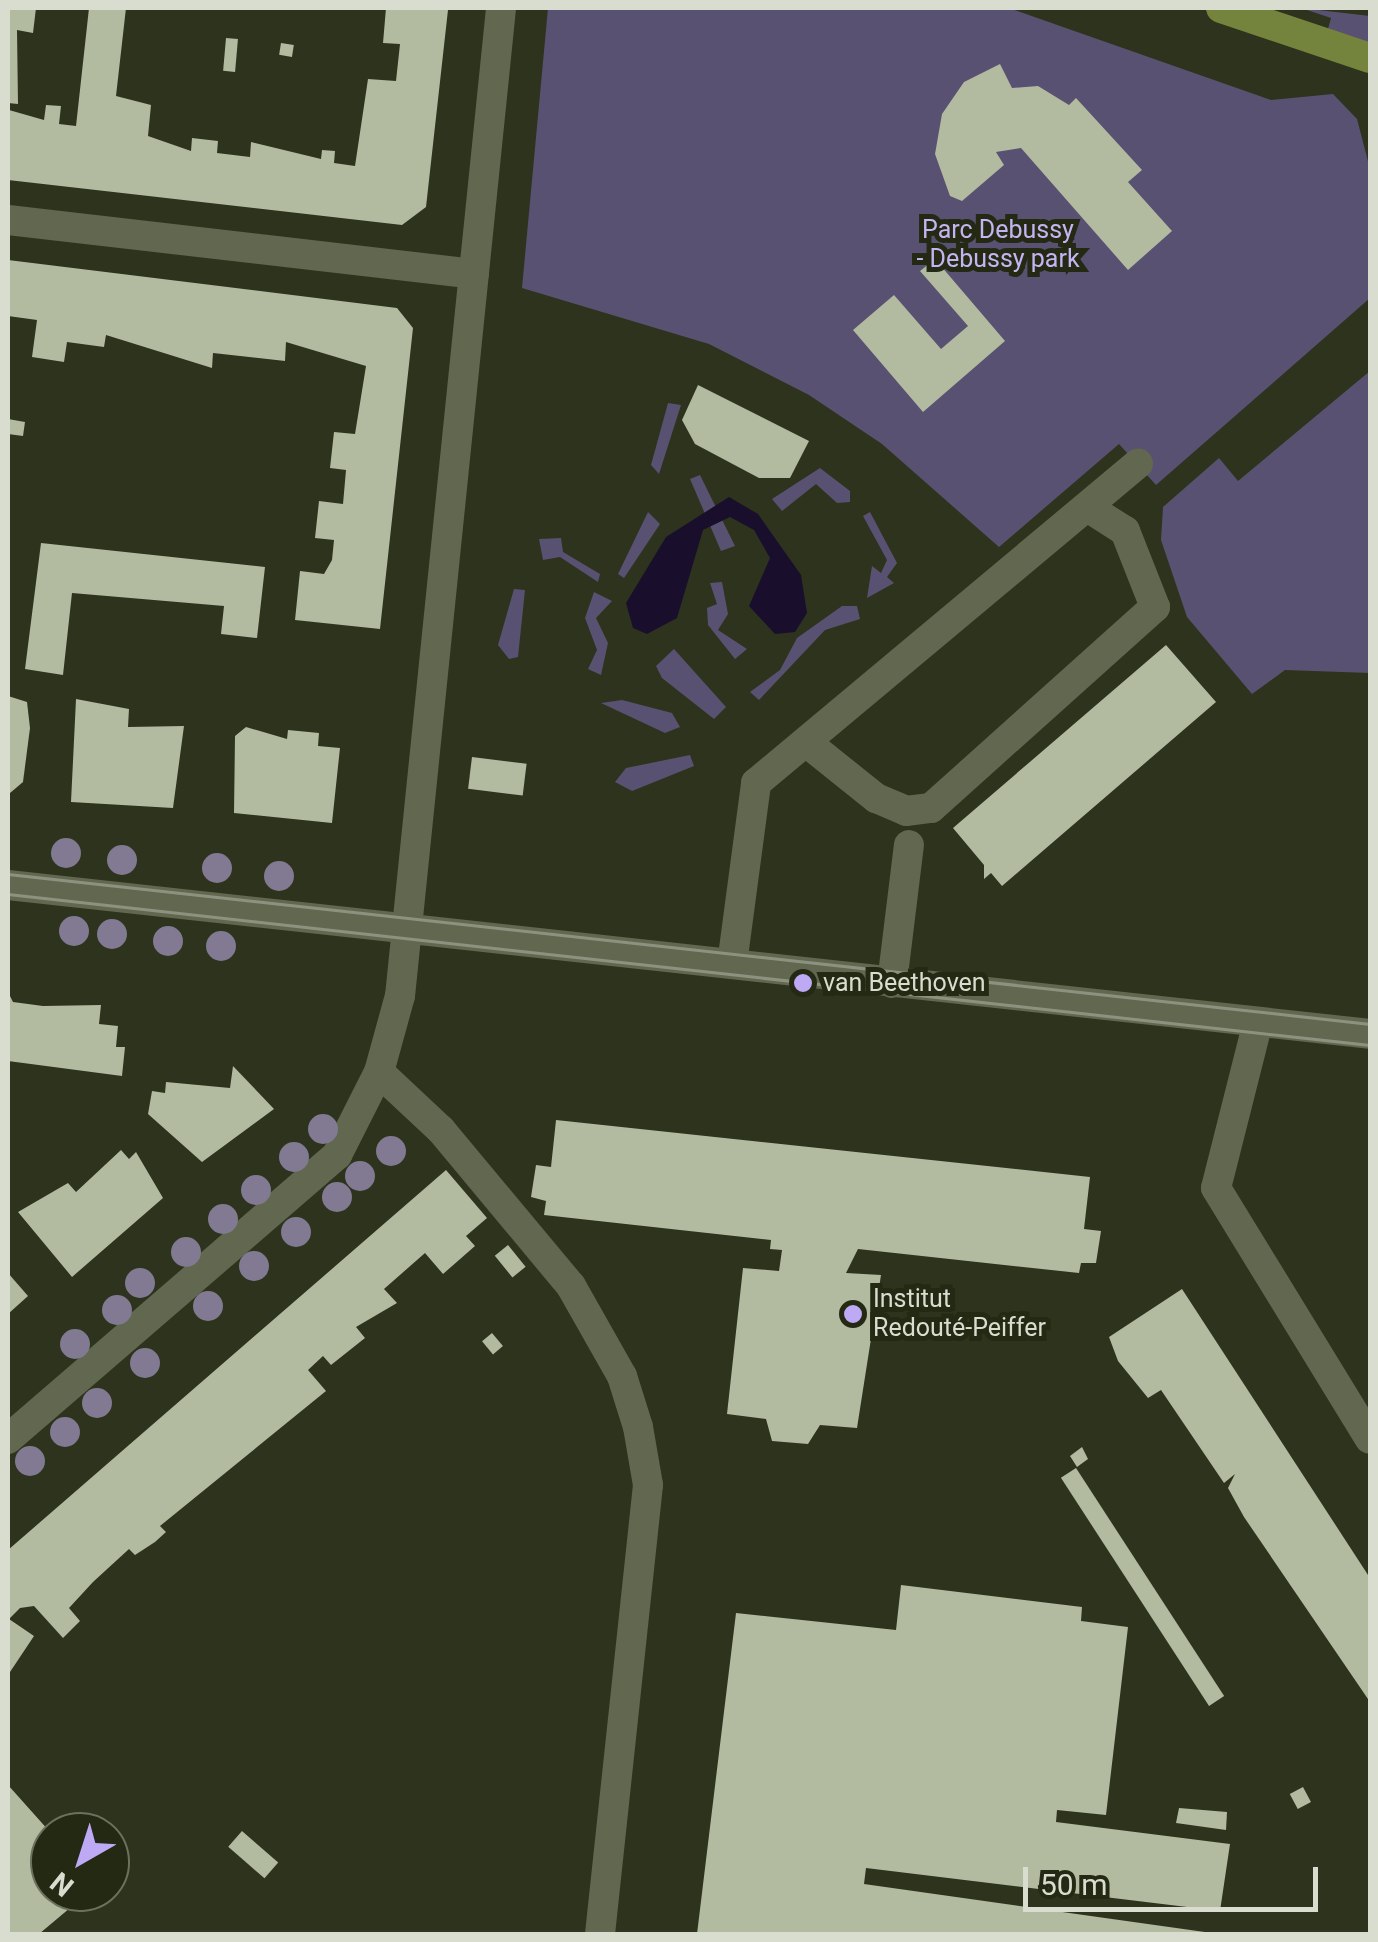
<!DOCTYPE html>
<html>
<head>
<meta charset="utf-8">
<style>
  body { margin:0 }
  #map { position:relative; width:1378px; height:1942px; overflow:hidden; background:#2d331d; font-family:Roboto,sans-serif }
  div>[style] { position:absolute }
  .green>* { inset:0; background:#595171 }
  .water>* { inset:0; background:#190f2d }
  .building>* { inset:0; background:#b2baa0; transform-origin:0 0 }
  .minor>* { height:30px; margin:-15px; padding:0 15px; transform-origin:15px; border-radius:15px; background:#61684f }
  .major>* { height:30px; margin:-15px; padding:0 15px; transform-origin:15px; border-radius:15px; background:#74843c }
  .tram>* { height:2.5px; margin:-1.25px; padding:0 1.25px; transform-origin:1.25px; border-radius:1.25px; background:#8d9280 }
  .trees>* { width:30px; height:30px; margin:-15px; border-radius:50%; background:#817a92 }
  .dots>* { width:28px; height:28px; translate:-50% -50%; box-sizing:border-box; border:5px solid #232913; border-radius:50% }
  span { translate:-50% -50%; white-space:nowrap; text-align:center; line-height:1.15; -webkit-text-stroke:10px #232913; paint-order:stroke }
  .park-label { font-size:25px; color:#c5b4f2 }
  .poi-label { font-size:25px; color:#d9ddcf }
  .left { translate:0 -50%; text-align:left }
  .frame { position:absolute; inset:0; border:10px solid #d9ddcf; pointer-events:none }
  .north { position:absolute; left:30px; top:1812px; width:100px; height:100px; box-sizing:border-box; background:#232913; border:2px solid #6c715e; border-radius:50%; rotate:219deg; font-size:28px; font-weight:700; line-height:40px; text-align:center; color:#d9ddcf }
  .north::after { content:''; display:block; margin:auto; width:35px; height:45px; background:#bea9f5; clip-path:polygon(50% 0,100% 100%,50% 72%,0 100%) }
  .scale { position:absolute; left:1023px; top:1867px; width:295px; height:45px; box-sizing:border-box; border:5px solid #d9ddcf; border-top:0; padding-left:12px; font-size:30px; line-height:35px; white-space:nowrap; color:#d9ddcf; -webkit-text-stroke:8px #232913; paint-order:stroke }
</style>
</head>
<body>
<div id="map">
  <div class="green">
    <div style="clip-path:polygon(548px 8px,1009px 8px,1271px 100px,1333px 94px,1357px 119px,1370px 169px,1370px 298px,1156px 485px,1119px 444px,999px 547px,882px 444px,809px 395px,709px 344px,522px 288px)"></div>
    <div style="clip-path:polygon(1301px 8px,1370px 16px,1368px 42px,1328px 29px,1331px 18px)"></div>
    <div style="clip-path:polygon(1370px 371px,1370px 673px,1285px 670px,1252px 694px,1187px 617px,1161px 540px,1163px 507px,1219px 458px,1238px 481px)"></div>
    <div style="clip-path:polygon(668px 403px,681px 405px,659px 474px,651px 465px)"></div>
    <div style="clip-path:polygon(820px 468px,850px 491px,850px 502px,837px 503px,816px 484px,782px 511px,772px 499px)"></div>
    <div style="clip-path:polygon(700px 475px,735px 546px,721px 551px,690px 479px)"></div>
    <div style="clip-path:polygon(648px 512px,660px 524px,624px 578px,618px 574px)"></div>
    <div style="clip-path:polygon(870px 512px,897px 563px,887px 577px,894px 583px,867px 598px,872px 566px,881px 573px,887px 560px,863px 516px)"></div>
    <div style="clip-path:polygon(561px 538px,563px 552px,600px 574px,598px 582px,560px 557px,543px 560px,539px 539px)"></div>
    <div style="clip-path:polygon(722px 582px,728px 614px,718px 630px,747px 649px,735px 659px,708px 625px,707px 608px,717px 604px,710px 583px)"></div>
    <div style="clip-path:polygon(514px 589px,525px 590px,518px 657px,509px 659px,498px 645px)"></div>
    <div style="clip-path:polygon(594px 592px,612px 601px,596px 618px,608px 643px,601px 675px,588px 669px,597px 650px,585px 618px)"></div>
    <div style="clip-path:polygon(842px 606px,857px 606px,860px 619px,825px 630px,759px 700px,750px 692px,780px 670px,797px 638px)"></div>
    <div style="clip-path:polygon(674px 649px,726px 707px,714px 719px,662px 678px,656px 666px)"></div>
    <div style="clip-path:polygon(622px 700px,672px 713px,680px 727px,665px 733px,601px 703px)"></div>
    <div style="clip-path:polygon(690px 755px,694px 766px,632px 791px,615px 782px,626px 768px)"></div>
  </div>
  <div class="water">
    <div style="clip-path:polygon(729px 497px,758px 514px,801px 575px,807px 613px,795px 632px,775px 634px,749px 606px,770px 558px,754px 530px,730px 517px,703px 530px,677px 618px,647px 634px,633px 628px,626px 603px,666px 537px)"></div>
  </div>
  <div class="building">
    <div style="clip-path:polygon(8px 8px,36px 8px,33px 33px,17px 30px,18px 104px,8px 103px)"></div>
    <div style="clip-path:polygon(89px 8px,126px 8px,116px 96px,151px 105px,148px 136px,191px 151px,192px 138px,218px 141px,217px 153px,250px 157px,251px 142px,321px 159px,322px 150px,335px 151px,334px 163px,355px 166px,368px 79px,396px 81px,400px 44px,383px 43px,386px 8px,448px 10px,426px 207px,402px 225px,8px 180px,9px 110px,44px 120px,46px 105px,61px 106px,59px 124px,76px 126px)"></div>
    <div style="left:226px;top:38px;width:12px;height:33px;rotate:5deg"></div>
    <div style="left:281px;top:43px;width:13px;height:12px;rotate:9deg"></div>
    <div style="clip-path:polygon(1000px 64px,1012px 88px,1038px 86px,1069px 105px,1076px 98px,1142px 170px,1128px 182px,1172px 231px,1128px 270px,1021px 148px,996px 152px,1004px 165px,962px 201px,950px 196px,935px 154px,942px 114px,964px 82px)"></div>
    <div style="clip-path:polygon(935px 259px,1005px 341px,923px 412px,853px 330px,894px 295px,941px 349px,968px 326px,920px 271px)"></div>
    <div style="clip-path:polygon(8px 260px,397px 308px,413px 328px,380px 629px,295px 620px,300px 571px,324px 574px,332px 560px,334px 540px,315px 538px,319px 501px,343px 504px,346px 470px,330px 468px,334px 432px,355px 434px,366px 366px,286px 342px,285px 361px,213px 353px,212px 368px,106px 335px,104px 347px,67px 342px,64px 362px,32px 357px,37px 320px,8px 316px)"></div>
    <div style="clip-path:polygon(698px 385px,809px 441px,790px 478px,759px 478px,695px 444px,682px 420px)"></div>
    <div style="clip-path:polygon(8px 419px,25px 422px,23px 436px,8px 434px)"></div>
    <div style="clip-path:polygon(41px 543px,265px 567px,257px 638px,221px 634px,224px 606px,72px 593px,63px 675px,25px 669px)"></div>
    <div style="clip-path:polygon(1166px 645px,1216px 702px,1002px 886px,991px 873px,984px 879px,984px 865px,953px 828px)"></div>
    <div style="clip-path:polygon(8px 696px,27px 702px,30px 728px,23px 782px,10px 793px)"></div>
    <div style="clip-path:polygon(76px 699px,129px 709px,128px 727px,184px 726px,173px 808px,71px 802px)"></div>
    <div style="clip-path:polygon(246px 727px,287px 739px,288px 730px,319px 733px,318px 746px,340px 748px,332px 823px,234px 813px,235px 736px)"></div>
    <div style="left:472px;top:757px;width:55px;height:32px;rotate:7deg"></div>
    <div style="clip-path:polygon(8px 992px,13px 1002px,43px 1006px,101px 1005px,99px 1024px,118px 1026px,116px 1047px,125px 1047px,122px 1076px,8px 1061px)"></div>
    <div style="clip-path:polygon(233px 1066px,274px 1109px,202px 1162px,148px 1114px,152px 1091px,165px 1093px,166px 1082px,230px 1088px)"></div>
    <div style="clip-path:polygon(556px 1120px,1090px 1177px,1084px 1229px,1101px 1231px,1096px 1263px,1081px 1263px,1079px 1273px,858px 1249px,846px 1273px,881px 1275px,857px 1428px,820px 1425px,808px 1444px,772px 1441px,766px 1419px,727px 1414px,743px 1268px,779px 1271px,782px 1250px,770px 1249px,771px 1240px,544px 1215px,546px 1201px,531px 1197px,536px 1165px,551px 1167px)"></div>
    <div style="clip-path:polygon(121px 1150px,129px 1159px,136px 1152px,163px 1198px,72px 1277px,18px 1212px,68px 1183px,76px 1192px)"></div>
    <div style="clip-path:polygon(446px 1170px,487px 1218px,466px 1236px,475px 1246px,443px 1274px,425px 1253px,384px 1289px,397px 1303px,356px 1327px,365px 1338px,331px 1365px,323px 1356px,308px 1370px,326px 1391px,160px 1526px,166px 1532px,155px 1542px,135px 1555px,129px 1549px,93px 1582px,69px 1608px,80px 1621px,63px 1638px,34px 1606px,20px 1608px,9px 1619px,34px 1636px,8px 1675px,8px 1550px)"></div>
    <div style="left:508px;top:1245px;width:28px;height:17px;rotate:51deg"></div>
    <div style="clip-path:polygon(8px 1273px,28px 1296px,8px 1314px)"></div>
    <div style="clip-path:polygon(1182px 1289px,1370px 1578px,1370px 1702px,1244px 1517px,1228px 1488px,1235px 1474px,1224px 1483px,1161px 1390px,1148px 1398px,1118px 1361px,1109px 1337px)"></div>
    <div style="left:492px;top:1333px;width:17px;height:13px;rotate:50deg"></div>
    <div style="clip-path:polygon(1082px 1447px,1088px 1459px,1077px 1467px,1070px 1456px)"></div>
    <div style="left:1076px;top:1468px;width:272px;height:18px;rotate:57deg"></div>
    <div style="clip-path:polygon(901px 1585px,1082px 1607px,1081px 1621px,1128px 1627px,1106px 1815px,1057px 1810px,1056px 1822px,1230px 1844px,1220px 1911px,866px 1868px,864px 1884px,1219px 1934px,697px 1934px,736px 1613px,896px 1630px)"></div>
    <div style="clip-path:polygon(8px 1785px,50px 1832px,50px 1892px,89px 1892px,39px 1934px,8px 1934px)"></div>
    <div style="left:1303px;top:1787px;width:17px;height:15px;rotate:62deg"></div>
    <div style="clip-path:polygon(1179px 1808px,1227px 1812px,1226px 1830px,1176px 1823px)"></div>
    <div style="left:242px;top:1831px;width:48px;height:21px;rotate:41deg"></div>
  </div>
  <div class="minor">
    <div style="left:8px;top:220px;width:469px;rotate:6.6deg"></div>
    <div style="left:806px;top:742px;width:90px;rotate:38.7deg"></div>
    <div style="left:876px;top:798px;width:33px;rotate:23deg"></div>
    <div style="left:906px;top:811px;width:25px;rotate:-7deg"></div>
    <div style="left:931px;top:808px;width:301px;rotate:-41.9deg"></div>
    <div style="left:1155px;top:607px;width:82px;rotate:-111.5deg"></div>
    <div style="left:1125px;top:531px;width:43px;rotate:-147.4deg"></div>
    <div style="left:8px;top:885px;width:1370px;rotate:6.24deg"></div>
    <div style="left:732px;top:964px;width:183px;rotate:-82.4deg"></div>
    <div style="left:756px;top:783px;width:498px;rotate:-39.9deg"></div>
    <div style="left:892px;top:983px;width:139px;rotate:-83deg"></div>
    <div style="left:1258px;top:1022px;width:171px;rotate:104.2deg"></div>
    <div style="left:1216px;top:1188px;width:294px;rotate:58.5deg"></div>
    <div style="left:379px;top:1072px;width:85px;rotate:43.1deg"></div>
    <div style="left:441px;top:1130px;width:203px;rotate:50.2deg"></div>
    <div style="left:571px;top:1286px;width:103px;rotate:60.5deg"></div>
    <div style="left:622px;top:1376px;width:53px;rotate:72.6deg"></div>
    <div style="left:638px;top:1427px;width:59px;rotate:80.2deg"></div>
    <div style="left:648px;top:1485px;width:452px;rotate:96.1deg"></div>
    <div style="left:8px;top:1439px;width:435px;rotate:-40.8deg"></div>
    <div style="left:337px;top:1155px;width:93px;rotate:-63.2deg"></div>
    <div style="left:379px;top:1072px;width:79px;rotate:-74.6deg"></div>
    <div style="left:400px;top:996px;width:993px;rotate:-84.16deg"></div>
  </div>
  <div class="major">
    <div style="left:1221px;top:8px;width:157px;rotate:18.6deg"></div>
  </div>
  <div class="tram">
    <div style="left:8px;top:874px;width:1370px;rotate:6.28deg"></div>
    <div style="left:8px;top:894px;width:1370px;rotate:6.33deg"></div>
  </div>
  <div class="trees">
    <div style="left:66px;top:853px"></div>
    <div style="left:122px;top:860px"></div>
    <div style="left:217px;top:868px"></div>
    <div style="left:279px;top:876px"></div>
    <div style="left:74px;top:931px"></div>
    <div style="left:112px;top:934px"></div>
    <div style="left:168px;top:941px"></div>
    <div style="left:221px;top:946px"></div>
    <div style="left:323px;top:1129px"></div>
    <div style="left:391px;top:1151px"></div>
    <div style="left:294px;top:1157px"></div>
    <div style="left:360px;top:1176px"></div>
    <div style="left:256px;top:1190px"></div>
    <div style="left:337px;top:1197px"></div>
    <div style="left:223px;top:1219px"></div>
    <div style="left:296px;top:1232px"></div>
    <div style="left:186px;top:1252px"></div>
    <div style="left:254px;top:1266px"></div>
    <div style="left:140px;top:1283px"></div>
    <div style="left:208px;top:1306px"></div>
    <div style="left:117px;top:1310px"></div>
    <div style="left:75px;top:1344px"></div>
    <div style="left:145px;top:1363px"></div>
    <div style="left:97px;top:1403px"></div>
    <div style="left:65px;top:1432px"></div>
    <div style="left:30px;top:1461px"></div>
  </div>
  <div class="dots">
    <div style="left:803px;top:983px;background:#bea9f5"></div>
    <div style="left:853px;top:1314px;background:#bea9f5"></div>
  </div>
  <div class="park-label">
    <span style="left:998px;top:245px">Parc Debussy<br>- Debussy park</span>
  </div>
  <div class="poi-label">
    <span class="left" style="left:823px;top:983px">van Beethoven</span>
    <span class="left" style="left:873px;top:1314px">Institut<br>Redouté-Peiffer</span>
  </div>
  <div class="frame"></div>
  <div class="north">N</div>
  <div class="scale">50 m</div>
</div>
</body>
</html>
